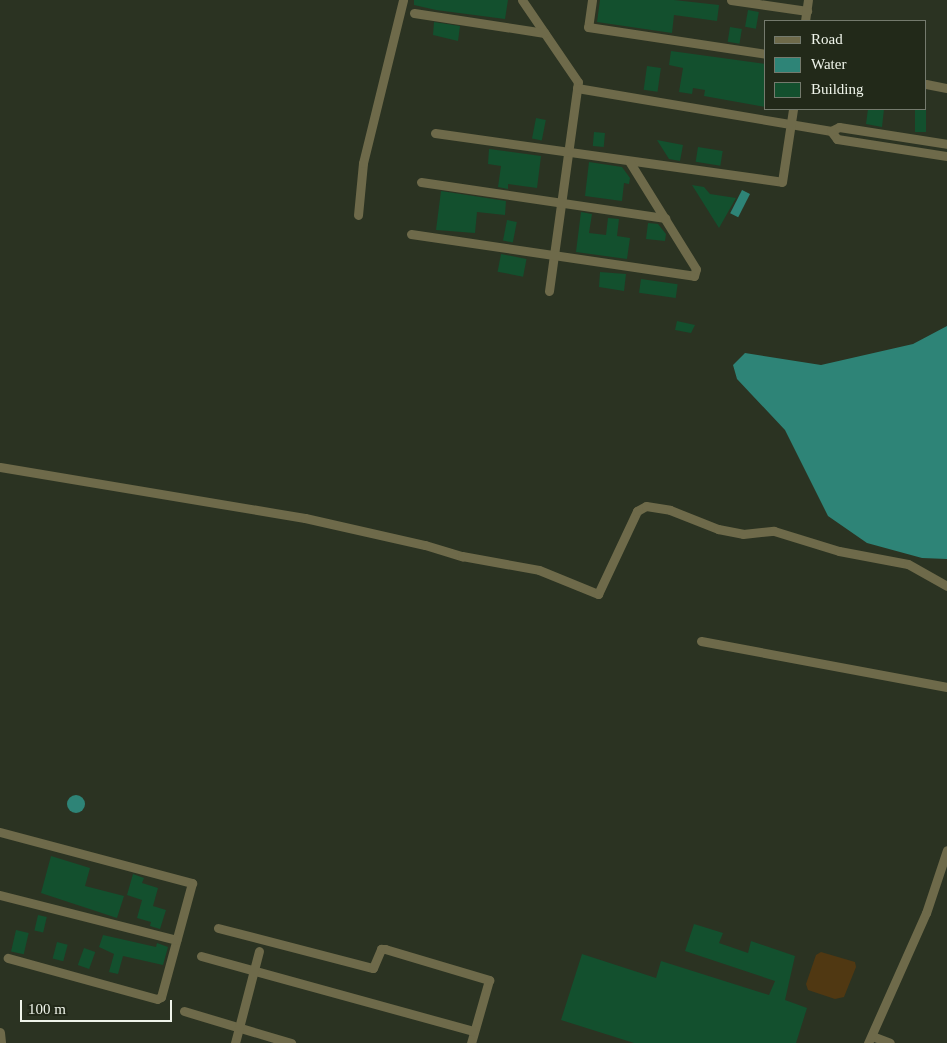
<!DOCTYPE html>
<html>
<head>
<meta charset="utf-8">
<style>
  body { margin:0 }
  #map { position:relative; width:947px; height:1043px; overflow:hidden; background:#2b3322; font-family:Georgia,serif }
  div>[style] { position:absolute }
  .green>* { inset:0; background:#503812 }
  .water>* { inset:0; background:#2e8477; transform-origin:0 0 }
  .round { border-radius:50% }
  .building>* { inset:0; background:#13502e; transform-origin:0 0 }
  .minor>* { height:9px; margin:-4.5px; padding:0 4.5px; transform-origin:4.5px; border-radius:4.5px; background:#6e6a4a }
  .tertiary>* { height:10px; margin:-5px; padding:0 5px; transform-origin:5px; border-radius:5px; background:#6e6a4a }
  span { translate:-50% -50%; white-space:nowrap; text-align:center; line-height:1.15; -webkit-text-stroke:4.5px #222919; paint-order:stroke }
  .legend { position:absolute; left:764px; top:20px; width:162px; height:90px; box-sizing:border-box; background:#222919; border:1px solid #747a6d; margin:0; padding:6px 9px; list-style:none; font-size:15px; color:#eff4ea }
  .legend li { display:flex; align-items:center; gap:10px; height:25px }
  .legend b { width:25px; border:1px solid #747a6d }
  .scale { position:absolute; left:20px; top:1000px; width:152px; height:22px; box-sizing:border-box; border:2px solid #eff4ea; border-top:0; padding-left:6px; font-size:15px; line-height:18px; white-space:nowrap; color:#eff4ea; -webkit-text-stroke:4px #222919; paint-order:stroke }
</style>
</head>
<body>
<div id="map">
  <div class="green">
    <div style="clip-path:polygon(821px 952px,855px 962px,856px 967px,844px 997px,835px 999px,808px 990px,806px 984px,816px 955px)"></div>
  </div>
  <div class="water">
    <div style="left:742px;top:190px;width:9px;height:26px;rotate:27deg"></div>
    <div style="clip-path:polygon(947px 326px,947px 559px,922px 558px,867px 543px,828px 516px,785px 430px,737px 379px,733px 365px,745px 353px,821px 365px,913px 344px)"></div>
    <div class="round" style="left:67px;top:795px;width:18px;height:18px"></div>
  </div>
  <div class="building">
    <div style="clip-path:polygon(414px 0,508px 0,505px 19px,436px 10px,414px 5px)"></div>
    <div style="clip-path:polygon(600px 0,674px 0,719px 5px,717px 21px,674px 15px,672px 33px,597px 22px)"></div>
    <div style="left:748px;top:10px;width:11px;height:17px;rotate:10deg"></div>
    <div style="clip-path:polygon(434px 22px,460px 26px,458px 41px,433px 35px)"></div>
    <div style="left:730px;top:27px;width:12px;height:15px;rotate:9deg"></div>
    <div style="clip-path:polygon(671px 51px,766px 64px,766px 107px,704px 96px,705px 90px,693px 88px,692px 94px,679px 92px,683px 68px,669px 65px)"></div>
    <div style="left:647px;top:66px;width:14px;height:24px;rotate:8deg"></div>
    <div style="clip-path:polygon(868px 109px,884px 109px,882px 127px,866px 124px)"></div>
    <div style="left:915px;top:109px;width:11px;height:23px"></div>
    <div style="left:536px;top:118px;width:10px;height:21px;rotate:11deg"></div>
    <div style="left:594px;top:132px;width:11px;height:14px;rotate:5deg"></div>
    <div style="clip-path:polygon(657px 140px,683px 145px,680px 161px,669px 159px)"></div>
    <div style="left:698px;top:147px;width:25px;height:15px;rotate:9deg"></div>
    <div style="clip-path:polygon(489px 149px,541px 156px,537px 188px,508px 184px,508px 189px,498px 187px,501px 166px,488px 164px)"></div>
    <div style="clip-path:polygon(589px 162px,622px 167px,630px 178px,629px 184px,624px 183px,622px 201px,585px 196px)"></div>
    <div style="clip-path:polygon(692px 185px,704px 187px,710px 194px,736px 198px,719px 228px)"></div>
    <div style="clip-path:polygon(441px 191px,506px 201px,505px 215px,477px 212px,475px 233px,436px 230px)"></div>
    <div style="clip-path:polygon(581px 212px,592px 214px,589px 233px,606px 235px,608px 218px,619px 219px,617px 236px,630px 238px,627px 259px,576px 252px)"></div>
    <div style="left:507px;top:220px;width:10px;height:21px;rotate:11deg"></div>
    <div style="clip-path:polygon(648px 223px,658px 224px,666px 234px,665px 241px,646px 239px)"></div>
    <div style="left:501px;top:254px;width:26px;height:18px;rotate:11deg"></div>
    <div style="clip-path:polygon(600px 272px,626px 274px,624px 291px,599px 287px)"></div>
    <div style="left:641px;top:279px;width:37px;height:14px;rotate:8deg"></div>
    <div style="clip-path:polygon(677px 321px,695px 325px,691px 333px,675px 330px)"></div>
    <div style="clip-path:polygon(51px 856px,90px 868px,85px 886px,124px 896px,117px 918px,41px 893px)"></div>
    <div style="clip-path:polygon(133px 874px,144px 878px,142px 883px,158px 888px,153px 906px,166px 910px,160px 929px,150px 926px,151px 922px,137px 918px,142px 900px,127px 895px)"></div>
    <div style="left:38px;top:915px;width:9px;height:16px;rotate:13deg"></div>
    <div style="clip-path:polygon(694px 924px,723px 933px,719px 943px,748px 953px,751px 941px,795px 956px,785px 1000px,807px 1008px,796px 1043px,634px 1043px,561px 1020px,582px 954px,656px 978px,661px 961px,769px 995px,775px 981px,685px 951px)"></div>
    <div style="left:16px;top:930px;width:13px;height:22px;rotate:13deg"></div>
    <div style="clip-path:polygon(103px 935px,156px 947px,157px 943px,168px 947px,163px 965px,123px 956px,118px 974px,109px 972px,114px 954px,99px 947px)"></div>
    <div style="left:57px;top:942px;width:11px;height:17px;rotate:15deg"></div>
    <div style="left:84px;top:948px;width:12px;height:18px;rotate:20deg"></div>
  </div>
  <div class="minor">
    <div style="left:522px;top:0;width:99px;rotate:55.7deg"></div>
    <div style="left:578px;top:82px;width:211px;rotate:97.9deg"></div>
    <div style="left:592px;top:0;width:27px;rotate:98deg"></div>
    <div style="left:588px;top:27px;width:180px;rotate:8.6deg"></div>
    <div style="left:731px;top:0;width:77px;rotate:8.2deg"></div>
    <div style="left:414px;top:13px;width:132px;rotate:8.7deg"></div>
    <div style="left:805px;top:21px;width:21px;rotate:-82deg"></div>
    <div style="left:926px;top:84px;width:21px;rotate:11deg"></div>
    <div style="left:577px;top:88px;width:258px;rotate:9.6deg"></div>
    <div style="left:831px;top:131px;width:9px;rotate:-27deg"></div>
    <div style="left:839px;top:127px;width:109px;rotate:8.9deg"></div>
    <div style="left:831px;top:131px;width:10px;rotate:53deg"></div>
    <div style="left:837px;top:139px;width:111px;rotate:8.8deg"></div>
    <div style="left:435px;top:133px;width:350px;rotate:8deg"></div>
    <div style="left:782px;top:182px;width:74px;rotate:-81.4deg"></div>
    <div style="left:421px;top:182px;width:247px;rotate:8.4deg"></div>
    <div style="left:358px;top:215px;width:52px;rotate:-84.5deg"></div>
    <div style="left:363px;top:163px;width:168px;rotate:-76.2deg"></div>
    <div style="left:411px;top:234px;width:286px;rotate:8.4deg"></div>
    <div style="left:694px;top:276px;width:7px;rotate:-74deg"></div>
    <div style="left:696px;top:269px;width:127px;rotate:-121.8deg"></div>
    <div style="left:0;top:467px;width:309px;rotate:9.5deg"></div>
    <div style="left:305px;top:518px;width:123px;rotate:12.7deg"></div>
    <div style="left:425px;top:545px;width:39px;rotate:17deg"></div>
    <div style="left:462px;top:556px;width:78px;rotate:10.3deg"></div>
    <div style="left:539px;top:570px;width:64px;rotate:22.1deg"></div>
    <div style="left:598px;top:594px;width:92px;rotate:-64.8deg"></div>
    <div style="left:637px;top:511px;width:10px;rotate:-29deg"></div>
    <div style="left:646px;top:506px;width:24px;rotate:9deg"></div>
    <div style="left:670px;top:510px;width:52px;rotate:21.6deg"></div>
    <div style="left:718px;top:529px;width:25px;rotate:11deg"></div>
    <div style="left:743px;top:534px;width:31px;rotate:-6deg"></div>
    <div style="left:774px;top:531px;width:68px;rotate:17.1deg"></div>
    <div style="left:839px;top:551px;width:70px;rotate:10.7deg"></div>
    <div style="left:908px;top:564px;width:45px;rotate:29.4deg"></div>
    <div style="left:701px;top:641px;width:250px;rotate:10.6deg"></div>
    <div style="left:0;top:832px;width:199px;rotate:14.9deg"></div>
    <div style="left:192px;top:883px;width:118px;rotate:105.2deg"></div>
    <div style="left:161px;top:997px;width:4px;rotate:153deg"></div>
    <div style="left:157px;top:999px;width:155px;rotate:-164.6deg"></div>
    <div style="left:0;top:895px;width:182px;rotate:14.3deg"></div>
    <div style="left:218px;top:928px;width:160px;rotate:14.5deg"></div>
    <div style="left:373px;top:968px;width:21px;rotate:-67deg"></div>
    <div style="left:381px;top:949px;width:4px"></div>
    <div style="left:385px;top:949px;width:109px;rotate:16.6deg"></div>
    <div style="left:489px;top:980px;width:66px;rotate:105.9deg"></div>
    <div style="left:201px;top:956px;width:283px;rotate:15.4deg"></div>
    <div style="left:184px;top:1011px;width:112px;rotate:16.7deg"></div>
    <div style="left:872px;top:1036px;width:19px;rotate:21deg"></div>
    <div style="left:235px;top:1043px;width:95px;rotate:-75.4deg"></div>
    <div style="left:868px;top:1043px;width:142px;rotate:-66deg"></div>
    <div style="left:926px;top:913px;width:66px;rotate:-71.6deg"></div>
  </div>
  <div class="tertiary">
    <div style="left:0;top:1033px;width:10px;rotate:84deg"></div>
  </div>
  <ul class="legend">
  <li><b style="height:6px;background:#6e6a4a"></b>Road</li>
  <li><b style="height:14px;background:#2e8477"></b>Water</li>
  <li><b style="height:14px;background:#13502e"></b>Building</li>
  </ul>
  <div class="scale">100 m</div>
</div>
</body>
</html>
